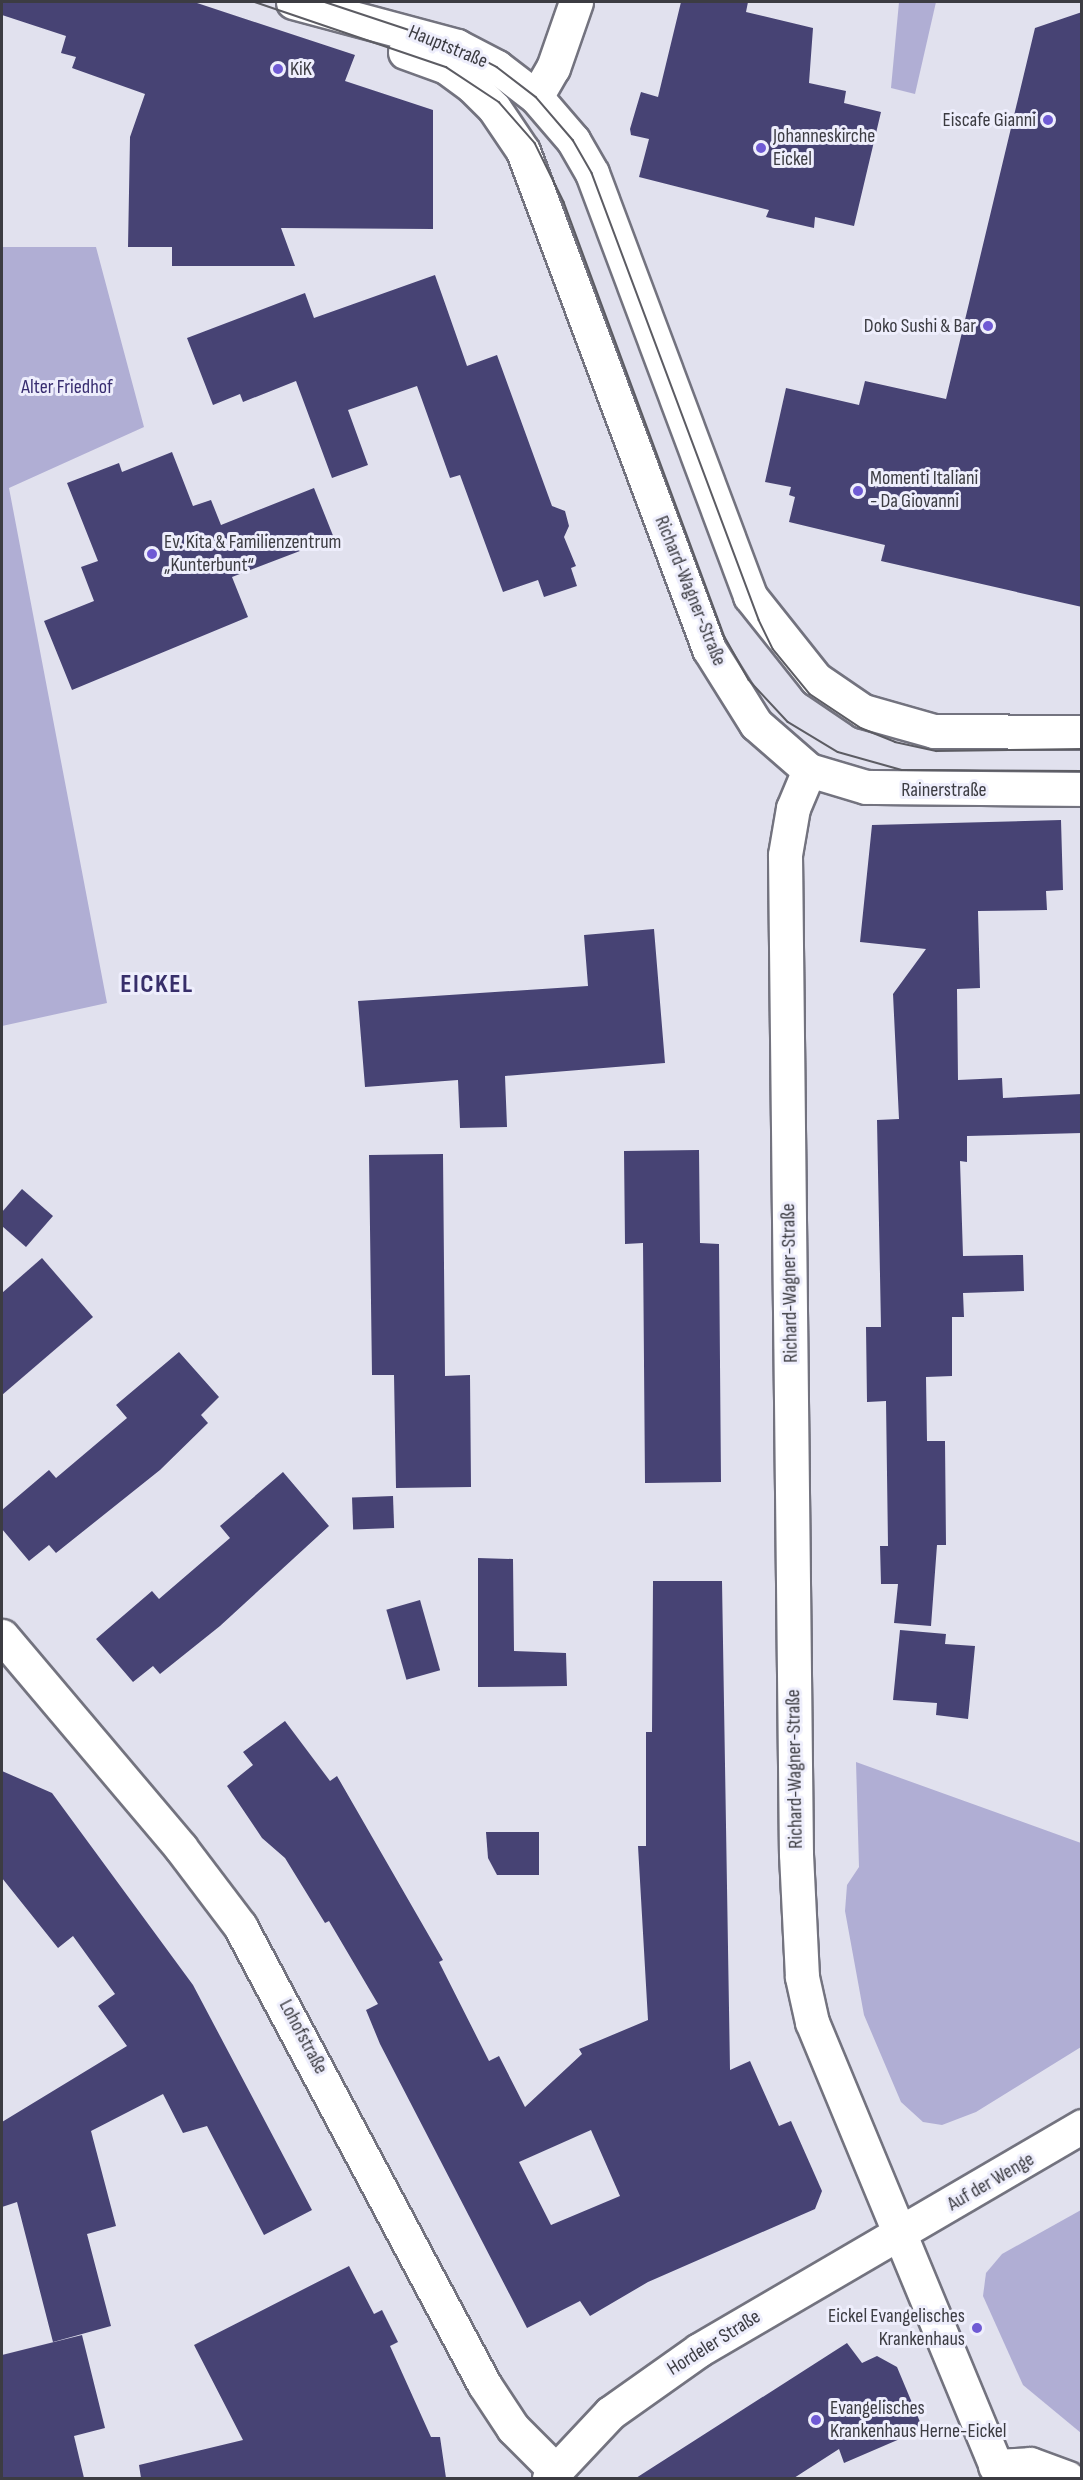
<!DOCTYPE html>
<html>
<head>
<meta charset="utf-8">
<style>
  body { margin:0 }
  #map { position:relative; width:1083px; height:2480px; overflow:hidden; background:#e1e1ee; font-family:"Sofia Sans Condensed",sans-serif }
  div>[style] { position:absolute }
  .green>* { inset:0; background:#b0aed4 }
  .building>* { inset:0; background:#474374; transform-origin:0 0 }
  .roads { filter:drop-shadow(2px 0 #73737f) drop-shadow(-2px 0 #73737f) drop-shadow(0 2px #73737f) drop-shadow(0 -2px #73737f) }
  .minor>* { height:33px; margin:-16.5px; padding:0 16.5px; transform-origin:16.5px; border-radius:16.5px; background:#fff }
  .tram>* { height:1.5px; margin:-0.75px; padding:0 0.75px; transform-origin:0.75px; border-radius:0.75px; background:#5c5c63 }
  .dots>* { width:16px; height:16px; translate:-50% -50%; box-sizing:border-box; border:3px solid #eeeefc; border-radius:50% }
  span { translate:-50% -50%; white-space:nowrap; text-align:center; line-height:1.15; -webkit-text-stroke:6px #eeeefc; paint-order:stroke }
  .street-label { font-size:20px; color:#3c3c42 }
  .poi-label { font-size:20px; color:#3c3c42 }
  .left { translate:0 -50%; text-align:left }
  .right { translate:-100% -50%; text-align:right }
  .park-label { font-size:20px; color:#382d70 }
  .district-label { font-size:26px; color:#372e6a; font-weight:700; letter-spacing:1.5px }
  .frame { position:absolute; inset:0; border:3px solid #3c3c42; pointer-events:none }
</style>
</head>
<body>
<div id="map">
  <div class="green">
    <div style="clip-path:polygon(899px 2px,936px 2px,915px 94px,891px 88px)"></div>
    <div style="clip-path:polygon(2px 247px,96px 247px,144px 427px,9px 488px,107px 1003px,2px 1026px)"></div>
    <div style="clip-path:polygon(856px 1762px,1081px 1843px,1081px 2047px,976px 2112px,942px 2125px,923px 2122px,901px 2102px,864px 2015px,845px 1911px,847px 1885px,859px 1867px)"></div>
    <div style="clip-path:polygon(1081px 2210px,1081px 2433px,1023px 2385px,983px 2296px,986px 2273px,1002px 2254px)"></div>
  </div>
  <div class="building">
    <div style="clip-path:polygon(2px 2px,194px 2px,355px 55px,345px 81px,433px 110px,433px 229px,281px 228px,295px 266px,172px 266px,172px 247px,128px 247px,130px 137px,145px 94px,72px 68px,76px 57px,61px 53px,66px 36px,2px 15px)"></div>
    <div style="clip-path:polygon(681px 2px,748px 2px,746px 12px,813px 28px,809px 83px,846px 91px,844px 103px,881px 112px,854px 226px,815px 217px,814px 228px,766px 217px,769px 210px,639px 177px,649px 139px,631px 135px,630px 129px,641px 92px,658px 97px)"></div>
    <div style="clip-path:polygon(1082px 12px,1082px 607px,881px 561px,885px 545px,789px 522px,795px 497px,789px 495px,791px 487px,765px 482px,786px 388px,859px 405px,865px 381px,946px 399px,1035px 28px)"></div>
    <div style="clip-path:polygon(435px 275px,467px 366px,497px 355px,552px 506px,565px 511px,569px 526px,564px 537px,576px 566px,571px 568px,577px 586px,544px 597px,538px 580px,503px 592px,460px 475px,450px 478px,417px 386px,348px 410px,368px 465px,332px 478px,296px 381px,243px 402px,240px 394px,213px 405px,187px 338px,305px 293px,314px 318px)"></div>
    <div style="clip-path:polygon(172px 452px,193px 506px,211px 500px,221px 525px,314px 488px,334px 538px,232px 577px,248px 617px,72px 690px,44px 621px,94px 601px,81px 567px,98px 561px,67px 483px,119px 463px,122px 472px)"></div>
    <div style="clip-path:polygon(1061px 820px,1063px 890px,1046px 891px,1047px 910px,978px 911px,980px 988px,957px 989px,958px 1080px,1002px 1078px,1003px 1098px,1082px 1094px,1082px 1133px,967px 1136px,967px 1162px,960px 1161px,963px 1256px,1023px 1255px,1024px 1291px,963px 1293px,964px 1317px,952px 1317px,952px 1376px,926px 1377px,927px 1441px,945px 1441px,946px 1545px,937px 1545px,931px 1626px,894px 1623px,898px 1584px,881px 1584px,880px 1546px,888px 1546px,886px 1401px,867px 1402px,866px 1327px,881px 1327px,877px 1120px,899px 1119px,893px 994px,926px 949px,860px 942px,872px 825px)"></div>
    <div style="clip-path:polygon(654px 929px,665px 1063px,505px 1076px,507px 1127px,460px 1128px,458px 1080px,365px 1087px,358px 1001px,588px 986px,584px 935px)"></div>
    <div style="clip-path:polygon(699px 1150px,700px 1243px,719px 1244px,721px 1482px,645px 1483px,643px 1243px,625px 1244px,624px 1151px)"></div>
    <div style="clip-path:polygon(443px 1154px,445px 1376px,470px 1375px,471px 1487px,396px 1488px,394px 1375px,372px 1375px,369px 1155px)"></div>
    <div style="clip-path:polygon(22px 1189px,53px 1216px,26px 1247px,2px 1226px,2px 1212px)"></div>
    <div style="clip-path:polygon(42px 1258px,93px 1317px,2px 1395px,2px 1293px)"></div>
    <div style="clip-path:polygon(179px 1352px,219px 1397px,201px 1415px,208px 1423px,160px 1470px,56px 1553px,49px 1545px,29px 1561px,2px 1529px,2px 1510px,49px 1470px,56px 1478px,127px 1418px,116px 1405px)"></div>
    <div style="clip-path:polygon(283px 1472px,329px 1526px,220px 1626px,160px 1674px,153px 1666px,133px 1682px,96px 1639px,152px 1591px,159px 1599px,230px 1538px,220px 1526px)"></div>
    <div style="left:393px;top:1496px;width:32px;height:41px;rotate:88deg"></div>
    <div style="clip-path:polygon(478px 1558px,513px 1559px,514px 1651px,566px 1653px,567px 1686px,478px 1687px)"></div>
    <div style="clip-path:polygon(evenodd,653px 1581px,722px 1581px,730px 2070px,750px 2061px,779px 2126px,791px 2121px,822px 2191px,815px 2209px,648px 2282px,590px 2316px,580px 2301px,527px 2328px,380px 2044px,366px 2010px,378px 2004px,329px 1921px,325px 1923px,285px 1858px,262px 1838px,227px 1786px,253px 1765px,243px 1752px,285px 1721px,330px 1781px,337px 1776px,443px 1960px,439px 1962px,489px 2061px,499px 2056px,525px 2107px,582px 2054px,579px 2049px,648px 2020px,638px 1846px,646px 1846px,646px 1732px,652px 1732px,653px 1581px,591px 2130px,620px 2196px,551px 2225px,519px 2162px,591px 2130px)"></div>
    <div style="left:420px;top:1600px;width:73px;height:35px;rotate:74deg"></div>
    <div style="clip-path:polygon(900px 1630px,946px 1634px,945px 1644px,975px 1646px,968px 1719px,936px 1715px,937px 1703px,893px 1700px)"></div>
    <div style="clip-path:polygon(2px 1771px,52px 1793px,193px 1985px,312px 2210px,264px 2235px,207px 2126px,183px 2133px,163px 2094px,91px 2131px,116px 2226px,87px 2234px,111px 2326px,53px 2342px,17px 2202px,2px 2207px,2px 2122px,127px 2046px,98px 2006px,115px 1994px,73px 1936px,58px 1948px,2px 1878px)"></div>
    <div style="clip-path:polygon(486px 1832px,539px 1832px,539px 1875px,497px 1875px,488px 1858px)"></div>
    <div style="clip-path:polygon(349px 2266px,374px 2314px,382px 2310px,398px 2342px,390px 2346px,431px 2437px,440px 2437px,446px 2478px,141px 2478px,139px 2465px,243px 2440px,194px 2345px)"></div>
    <div style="clip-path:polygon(82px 2335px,105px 2428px,74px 2436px,84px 2478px,2px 2478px,2px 2355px)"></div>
    <div style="clip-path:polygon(847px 2343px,862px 2363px,877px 2356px,897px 2367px,923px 2429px,844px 2463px,839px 2449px,794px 2478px,636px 2478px)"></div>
  </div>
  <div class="roads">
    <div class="minor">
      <div style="left:293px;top:2px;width:170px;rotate:15deg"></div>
      <div style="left:457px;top:46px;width:45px;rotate:27.7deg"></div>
      <div style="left:497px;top:67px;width:49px;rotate:37.6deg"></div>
      <div style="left:536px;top:97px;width:57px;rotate:49.3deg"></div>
      <div style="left:573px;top:140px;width:38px;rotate:60deg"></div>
      <div style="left:592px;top:173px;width:452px;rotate:69.5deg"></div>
      <div style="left:750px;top:596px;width:106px;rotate:51.5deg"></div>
      <div style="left:816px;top:679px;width:57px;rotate:34.2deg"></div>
      <div style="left:863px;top:711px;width:74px;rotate:15.7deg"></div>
      <div style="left:934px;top:731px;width:148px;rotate:0.4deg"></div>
      <div style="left:405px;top:52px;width:44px;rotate:20.1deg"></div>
      <div style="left:446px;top:67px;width:32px;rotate:36deg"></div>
      <div style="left:472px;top:86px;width:31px;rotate:45deg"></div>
      <div style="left:494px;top:108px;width:52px;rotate:56deg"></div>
      <div style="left:523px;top:151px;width:532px;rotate:69.52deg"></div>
      <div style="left:709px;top:649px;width:89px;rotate:57.9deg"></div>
      <div style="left:756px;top:724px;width:70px;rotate:41deg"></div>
      <div style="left:809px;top:770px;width:59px;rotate:16.6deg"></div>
      <div style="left:866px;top:787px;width:216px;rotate:0.5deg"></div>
      <div style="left:536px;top:97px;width:34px;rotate:-60deg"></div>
      <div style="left:553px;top:68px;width:70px;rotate:-70.8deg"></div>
      <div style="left:809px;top:770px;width:41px;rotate:112.8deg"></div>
      <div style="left:793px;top:808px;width:48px;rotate:99.7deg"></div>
      <div style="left:785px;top:855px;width:999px;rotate:89.37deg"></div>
      <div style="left:796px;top:1854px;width:123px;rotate:87.2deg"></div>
      <div style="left:802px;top:1977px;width:46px;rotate:77.5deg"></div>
      <div style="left:812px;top:2022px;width:494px;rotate:67.5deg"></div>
      <div style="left:2px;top:1636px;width:277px;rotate:49.8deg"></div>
      <div style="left:181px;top:1848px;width:98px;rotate:52.9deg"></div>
      <div style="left:240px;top:1926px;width:519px;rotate:61.95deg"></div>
      <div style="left:484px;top:2384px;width:53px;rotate:56.6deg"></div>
      <div style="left:513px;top:2428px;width:59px;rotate:45deg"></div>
      <div style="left:995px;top:2466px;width:35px;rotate:-3deg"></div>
      <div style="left:1030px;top:2464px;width:40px;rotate:20.2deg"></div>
      <div style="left:549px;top:2478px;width:89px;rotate:-46.8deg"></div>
      <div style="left:610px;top:2413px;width:109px;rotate:-35.3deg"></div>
      <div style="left:699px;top:2350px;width:444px;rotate:-30.3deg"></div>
    </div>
  </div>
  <div class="tram">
    <div style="left:255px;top:2px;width:202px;rotate:18.8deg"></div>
    <div style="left:446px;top:67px;width:64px;rotate:33.4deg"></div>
    <div style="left:499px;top:102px;width:55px;rotate:48.7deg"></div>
    <div style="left:535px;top:143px;width:66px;rotate:63.8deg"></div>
    <div style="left:564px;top:202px;width:464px;rotate:69.7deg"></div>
    <div style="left:725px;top:637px;width:49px;rotate:60.8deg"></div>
    <div style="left:749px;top:680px;width:57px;rotate:47.1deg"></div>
    <div style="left:788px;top:722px;width:58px;rotate:31deg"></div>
    <div style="left:838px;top:752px;width:66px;rotate:15.7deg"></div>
    <div style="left:902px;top:770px;width:180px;rotate:0.3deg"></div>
    <div style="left:325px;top:2px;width:139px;rotate:18.4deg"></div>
    <div style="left:457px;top:46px;width:45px;rotate:27.7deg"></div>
    <div style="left:497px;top:67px;width:49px;rotate:37.6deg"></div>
    <div style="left:536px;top:97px;width:57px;rotate:49.3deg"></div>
    <div style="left:573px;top:140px;width:38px;rotate:60deg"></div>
    <div style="left:592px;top:173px;width:477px;rotate:69.5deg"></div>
    <div style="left:759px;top:620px;width:32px;rotate:64deg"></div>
    <div style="left:773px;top:649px;width:58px;rotate:50.6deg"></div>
    <div style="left:810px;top:694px;width:61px;rotate:33.7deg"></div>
    <div style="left:861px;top:728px;width:37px;rotate:22deg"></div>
    <div style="left:895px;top:742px;width:42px;rotate:12.4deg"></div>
    <div style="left:936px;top:751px;width:146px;rotate:-0.8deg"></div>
  </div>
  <div class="dots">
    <div style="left:278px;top:69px;background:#6f5ad4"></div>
    <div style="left:1048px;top:120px;background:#6f5ad4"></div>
    <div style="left:761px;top:148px;background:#6f5ad4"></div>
    <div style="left:988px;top:326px;background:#6f5ad4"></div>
    <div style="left:858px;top:491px;background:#6f5ad4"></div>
    <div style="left:152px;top:554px;background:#6f5ad4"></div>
    <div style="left:977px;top:2328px;background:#6f5ad4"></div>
    <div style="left:816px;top:2420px;background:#6f5ad4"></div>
  </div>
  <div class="street-label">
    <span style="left:448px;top:47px;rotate:22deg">Hauptstraße</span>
    <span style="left:690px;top:591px;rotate:68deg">Richard-Wagner-Straße</span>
    <span style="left:944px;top:790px">Rainerstraße</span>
    <span style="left:790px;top:1283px;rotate:-91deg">Richard-Wagner-Straße</span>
    <span style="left:795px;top:1769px;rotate:-91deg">Richard-Wagner-Straße</span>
    <span style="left:303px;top:2037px;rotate:62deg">Lohofstraße</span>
    <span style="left:991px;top:2182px;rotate:-30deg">Auf der Wenge</span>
    <span style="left:714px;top:2343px;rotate:-32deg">Hordeler Straße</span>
  </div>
  <div class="poi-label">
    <span class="left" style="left:290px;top:69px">KiK</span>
    <span class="right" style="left:1036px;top:120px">Eiscafe Gianni</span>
    <span class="left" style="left:773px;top:148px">Johanneskirche<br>Eickel</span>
    <span class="right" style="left:976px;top:326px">Doko Sushi &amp; Bar</span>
    <span class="left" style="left:870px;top:490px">Momenti Italiani<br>- Da Giovanni</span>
    <span class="left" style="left:164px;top:554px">Ev. Kita &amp; Familienzentrum<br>„Kunterbunt“</span>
    <span class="right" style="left:965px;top:2328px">Eickel Evangelisches<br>Krankenhaus</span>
    <span class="left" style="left:830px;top:2420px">Evangelisches<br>Krankenhaus Herne-Eickel</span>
  </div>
  <div class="park-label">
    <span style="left:67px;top:387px">Alter Friedhof</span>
  </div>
  <div class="district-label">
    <span style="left:157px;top:985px">EICKEL</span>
  </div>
  <div class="frame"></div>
</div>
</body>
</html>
